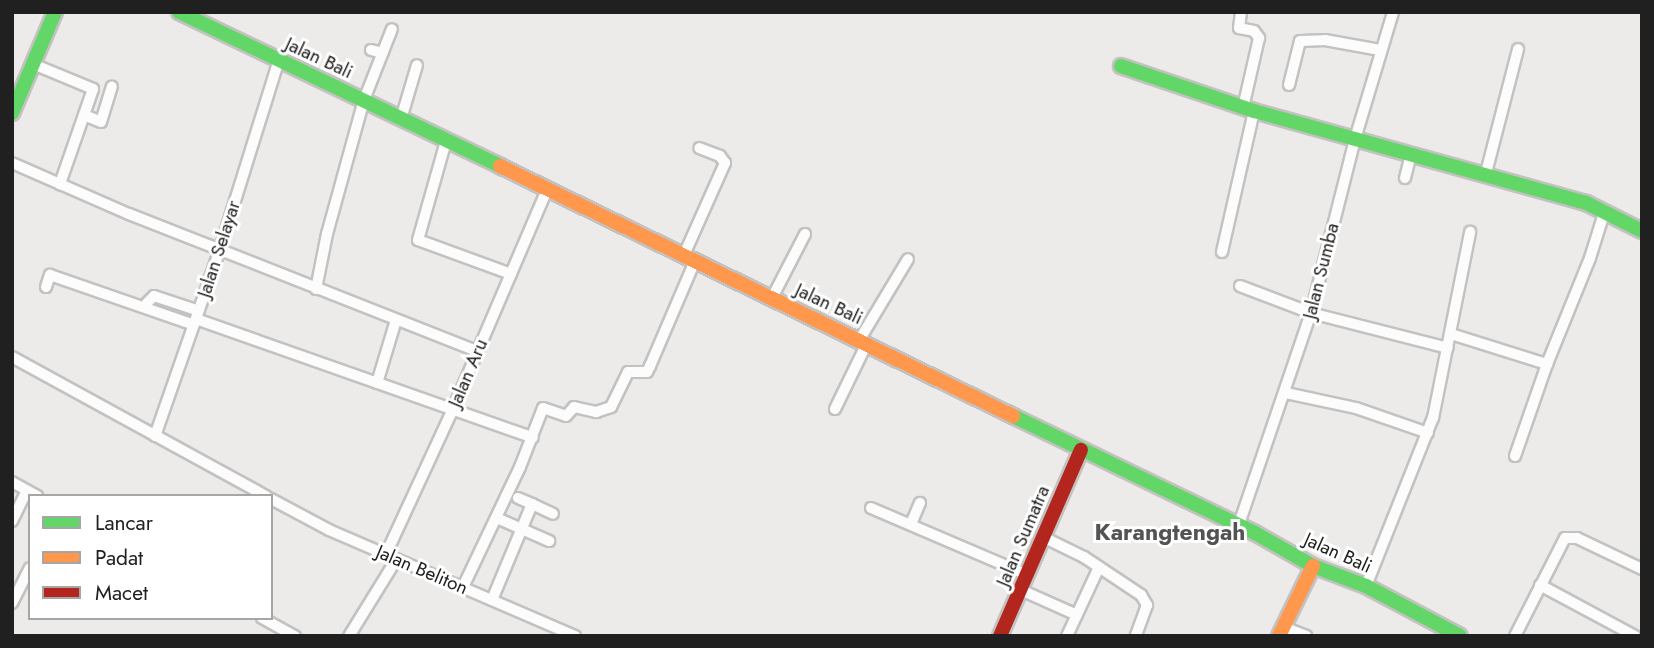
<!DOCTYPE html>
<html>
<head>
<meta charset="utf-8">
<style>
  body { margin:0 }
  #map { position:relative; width:1654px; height:648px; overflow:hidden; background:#edebe9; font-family:Jost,sans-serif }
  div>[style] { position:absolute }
  .roads { filter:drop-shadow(2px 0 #c3c2c1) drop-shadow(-2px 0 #c3c2c1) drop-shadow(0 2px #c3c2c1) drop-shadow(0 -2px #c3c2c1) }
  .street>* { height:10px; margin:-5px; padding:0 5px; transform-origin:5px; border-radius:5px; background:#fcfcfc }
  .fast>* { height:14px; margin:-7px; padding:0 7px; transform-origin:7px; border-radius:7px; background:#63d668 }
  .slow>* { height:14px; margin:-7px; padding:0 7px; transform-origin:7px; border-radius:7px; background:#ff974d }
  .jam>* { height:14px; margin:-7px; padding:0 7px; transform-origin:7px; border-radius:7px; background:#b3261e }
  span { translate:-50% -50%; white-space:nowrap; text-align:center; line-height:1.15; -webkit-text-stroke:6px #fff; paint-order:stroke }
  .street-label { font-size:19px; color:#202020 }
  .quarter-label { font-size:23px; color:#535353; font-weight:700 }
  .frame { position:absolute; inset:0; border:14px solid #202020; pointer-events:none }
  .legend { position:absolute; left:28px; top:494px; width:245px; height:126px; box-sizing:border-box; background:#fff; border:2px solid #a6a6a6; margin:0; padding:9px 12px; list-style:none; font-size:21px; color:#202020 }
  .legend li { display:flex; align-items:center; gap:14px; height:35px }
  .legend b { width:35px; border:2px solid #a6a6a6 }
</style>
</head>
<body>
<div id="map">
  <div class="roads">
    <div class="street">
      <div style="left:1241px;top:12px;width:16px;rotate:97deg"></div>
      <div style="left:1239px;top:28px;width:15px;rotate:11deg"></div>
      <div style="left:1254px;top:31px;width:9px;rotate:54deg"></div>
      <div style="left:1259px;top:38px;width:72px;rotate:102.9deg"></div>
      <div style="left:371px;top:50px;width:12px;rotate:14deg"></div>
      <div style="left:33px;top:64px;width:65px;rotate:22.6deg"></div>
      <div style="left:93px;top:89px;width:101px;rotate:109.2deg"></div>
      <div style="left:1289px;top:85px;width:45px;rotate:-76deg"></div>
      <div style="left:1300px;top:41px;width:25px;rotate:-2deg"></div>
      <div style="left:1325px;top:40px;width:56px;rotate:10.3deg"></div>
      <div style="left:84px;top:115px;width:18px;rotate:22deg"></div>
      <div style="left:101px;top:122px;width:37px;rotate:-73deg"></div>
      <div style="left:401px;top:119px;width:56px;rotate:-73.5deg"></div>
      <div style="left:446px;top:141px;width:103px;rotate:105.8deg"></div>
      <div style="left:418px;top:240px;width:99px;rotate:20.1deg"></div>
      <div style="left:12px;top:163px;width:128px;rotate:23.6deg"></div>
      <div style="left:129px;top:214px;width:374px;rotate:21.5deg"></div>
      <div style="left:1486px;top:173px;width:128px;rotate:-75.5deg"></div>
      <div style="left:1405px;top:178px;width:25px;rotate:-76deg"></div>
      <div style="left:1222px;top:252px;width:145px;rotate:-77.2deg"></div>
      <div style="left:684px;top:255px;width:101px;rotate:-66deg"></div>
      <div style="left:725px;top:163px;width:9px;rotate:-126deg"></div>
      <div style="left:720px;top:156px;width:22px;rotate:-159deg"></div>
      <div style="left:1240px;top:286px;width:76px;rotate:20.8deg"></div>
      <div style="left:1311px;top:313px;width:141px;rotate:14.3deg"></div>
      <div style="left:46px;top:287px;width:13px;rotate:-72deg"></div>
      <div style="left:50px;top:275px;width:152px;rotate:19.1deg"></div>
      <div style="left:316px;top:289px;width:56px;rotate:-78.7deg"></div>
      <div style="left:327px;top:234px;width:139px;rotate:-74.6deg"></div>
      <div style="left:364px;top:100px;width:76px;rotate:-68.5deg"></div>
      <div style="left:772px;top:298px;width:72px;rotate:-62.7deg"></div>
      <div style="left:147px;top:303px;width:10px;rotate:-45deg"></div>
      <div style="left:154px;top:296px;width:47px;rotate:18.4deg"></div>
      <div style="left:196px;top:319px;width:357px;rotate:19.4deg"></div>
      <div style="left:1451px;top:334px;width:101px;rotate:17.4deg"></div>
      <div style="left:860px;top:339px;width:93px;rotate:-59deg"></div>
      <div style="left:12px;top:357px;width:290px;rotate:28.7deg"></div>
      <div style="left:377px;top:383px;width:66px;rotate:-73.2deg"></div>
      <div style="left:1286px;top:393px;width:72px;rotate:12.1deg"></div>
      <div style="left:1356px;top:408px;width:76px;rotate:19.1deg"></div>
      <div style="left:835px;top:409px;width:73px;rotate:-64.1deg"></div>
      <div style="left:155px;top:436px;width:198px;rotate:-70.8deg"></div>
      <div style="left:220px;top:249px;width:198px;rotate:-72.7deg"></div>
      <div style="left:1515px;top:456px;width:97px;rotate:-70.8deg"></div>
      <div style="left:1547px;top:364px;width:114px;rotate:-67.9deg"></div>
      <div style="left:1590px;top:258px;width:50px;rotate:-72.6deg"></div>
      <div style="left:12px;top:482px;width:29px;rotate:29deg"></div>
      <div style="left:518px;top:498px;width:15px;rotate:23deg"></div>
      <div style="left:271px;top:499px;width:66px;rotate:28.1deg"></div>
      <div style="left:329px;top:530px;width:268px;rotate:23.3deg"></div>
      <div style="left:871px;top:508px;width:170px;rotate:23.2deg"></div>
      <div style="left:499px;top:519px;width:55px;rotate:23.7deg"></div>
      <div style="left:12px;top:521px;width:34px;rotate:-64deg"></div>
      <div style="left:911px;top:524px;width:23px;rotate:-67deg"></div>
      <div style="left:1238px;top:527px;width:226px;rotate:-71.2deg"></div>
      <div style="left:1311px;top:313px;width:179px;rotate:-75.8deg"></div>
      <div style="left:1355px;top:139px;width:133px;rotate:-73.3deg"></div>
      <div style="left:1043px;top:537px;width:46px;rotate:26deg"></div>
      <div style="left:1084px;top:557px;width:69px;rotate:33.7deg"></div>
      <div style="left:1141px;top:595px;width:12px;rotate:59deg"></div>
      <div style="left:1147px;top:605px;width:33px;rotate:110deg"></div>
      <div style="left:386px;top:554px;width:160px;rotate:-65.2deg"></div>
      <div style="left:453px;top:409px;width:238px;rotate:-66.8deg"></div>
      <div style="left:1540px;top:585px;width:108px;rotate:28.2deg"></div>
      <div style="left:1366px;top:586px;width:181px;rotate:-68.3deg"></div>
      <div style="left:1433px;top:418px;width:190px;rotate:-78.7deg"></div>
      <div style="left:463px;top:587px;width:133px;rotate:-64.6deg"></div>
      <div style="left:520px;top:467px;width:63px;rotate:-68.7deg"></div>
      <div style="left:543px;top:408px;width:24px;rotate:19deg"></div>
      <div style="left:566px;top:416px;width:12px;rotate:-48deg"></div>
      <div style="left:574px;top:407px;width:23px;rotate:13deg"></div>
      <div style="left:596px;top:412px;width:16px;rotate:-18deg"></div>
      <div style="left:611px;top:407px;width:39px;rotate:-64deg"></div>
      <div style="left:628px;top:372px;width:19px"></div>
      <div style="left:647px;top:372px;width:7px;rotate:-63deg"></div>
      <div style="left:650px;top:366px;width:114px;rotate:-66.8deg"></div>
      <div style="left:1021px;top:590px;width:61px;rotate:24.1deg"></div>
      <div style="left:492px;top:600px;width:104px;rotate:-67.4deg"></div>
      <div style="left:532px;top:504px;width:23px;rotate:25deg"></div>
      <div style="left:12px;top:603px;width:39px;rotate:-63deg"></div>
      <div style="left:262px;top:618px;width:38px;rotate:29deg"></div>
      <div style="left:1283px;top:627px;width:25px;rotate:21deg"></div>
      <div style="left:349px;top:636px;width:89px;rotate:-58.3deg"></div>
      <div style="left:1067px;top:636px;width:76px;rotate:-65.1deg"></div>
      <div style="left:1515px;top:636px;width:110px;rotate:-63deg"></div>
      <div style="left:1565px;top:538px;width:12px"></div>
      <div style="left:1577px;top:538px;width:72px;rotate:25.5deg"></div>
    </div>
    <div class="fast">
      <div style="left:179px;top:12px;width:356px;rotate:25.6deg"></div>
      <div style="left:1121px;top:66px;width:140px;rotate:18.7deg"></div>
      <div style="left:1254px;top:111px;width:345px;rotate:15.5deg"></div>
      <div style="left:1586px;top:203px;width:63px;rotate:26.6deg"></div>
      <div style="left:12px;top:113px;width:110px;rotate:-66.9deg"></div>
      <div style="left:1013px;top:416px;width:269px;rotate:25.8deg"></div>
      <div style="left:1255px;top:533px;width:67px;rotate:29.6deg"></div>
      <div style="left:1313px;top:566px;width:57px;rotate:20.7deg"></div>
      <div style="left:1366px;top:586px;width:106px;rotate:28deg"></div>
    </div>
    <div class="slow">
      <div style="left:500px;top:166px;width:571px;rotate:25.98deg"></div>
      <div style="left:1279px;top:636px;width:78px;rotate:-64.1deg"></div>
    </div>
    <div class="jam">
      <div style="left:1000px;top:636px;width:203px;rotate:-66.5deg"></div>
    </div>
  </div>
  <div class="street-label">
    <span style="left:319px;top:58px;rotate:25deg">Jalan Bali</span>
    <span style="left:219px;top:249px;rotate:-72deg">Jalan Selayar</span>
    <span style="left:1321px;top:271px;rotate:-76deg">Jalan Sumba</span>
    <span style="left:829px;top:304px;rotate:25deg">Jalan Bali</span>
    <span style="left:468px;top:373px;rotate:-67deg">Jalan Aru</span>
    <span style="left:1023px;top:536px;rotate:-67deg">Jalan Sumatra</span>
    <span style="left:1338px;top:553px;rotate:24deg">Jalan Bali</span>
    <span style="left:422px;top:570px;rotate:23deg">Jalan Beliton</span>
  </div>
  <div class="quarter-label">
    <span style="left:1170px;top:532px">Karangtengah</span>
  </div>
  <div class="frame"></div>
  <ul class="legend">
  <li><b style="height:9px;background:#63d668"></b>Lancar</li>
  <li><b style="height:9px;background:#ff974d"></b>Padat</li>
  <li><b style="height:9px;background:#b3261e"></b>Macet</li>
  </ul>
</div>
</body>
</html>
